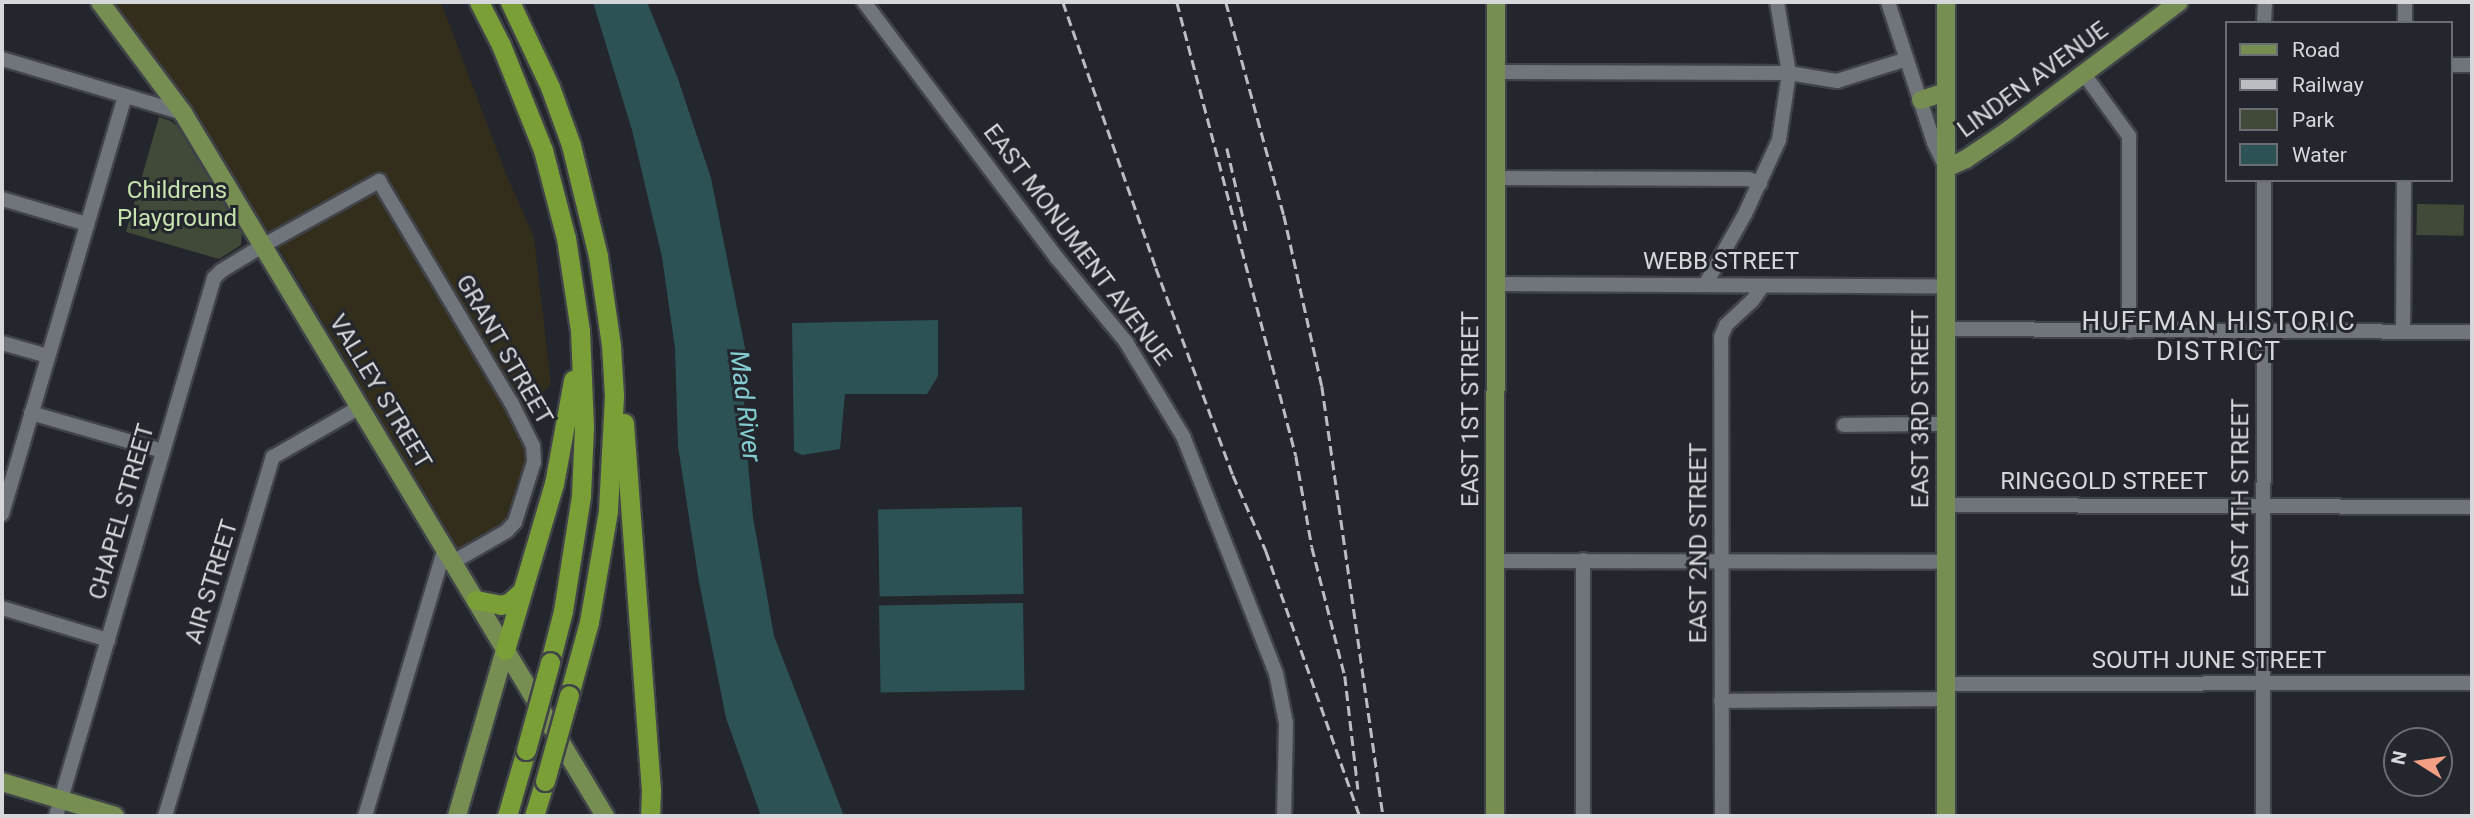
<!DOCTYPE html>
<html>
<head>
<meta charset="utf-8">
<style>
  body { margin:0 }
  #map { position:relative; width:2474px; height:818px; overflow:hidden; background:#23262c; font-family:Roboto,sans-serif }
  div>[style] { position:absolute }
  .medical>* { inset:0; background:#332d1c }
  .green>* { inset:0; background:#414a39; transform-origin:0 0 }
  .water>* { inset:0; background:#2c5255; transform-origin:0 0 }
  .roads { filter:drop-shadow(2px 0 #404348) drop-shadow(-2px 0 #404348) drop-shadow(0 2px #404348) drop-shadow(0 -2px #404348) }
  .minor>* { height:14px; margin:-7px; padding:0 7px; transform-origin:7px; border-radius:7px; background:#70747b }
  .major>* { height:18px; margin:-9px; padding:0 9px; transform-origin:9px; border-radius:9px; background:#768e52 }
  .highway>* { height:19px; margin:-9.5px; padding:0 9.5px; transform-origin:9.5px; border-radius:9.5px; background:#7a9f37 }
  .rail>* { height:2.5px; margin-top:-1.25px; transform-origin:0; background:repeating-linear-gradient(90deg,#bbbdc2 0 10px,transparent 0 15px) }
  .bridges { filter:drop-shadow(2px 0 #404348) drop-shadow(-2px 0 #404348) drop-shadow(0 2px #404348) drop-shadow(0 -2px #404348) }
  .highway-bridge>* { height:19px; margin:-9.5px; padding:0 9.5px; transform-origin:9.5px; border-radius:9.5px; background:#7a9f37 }
  span { translate:-50% -50%; white-space:nowrap; text-align:center; line-height:1.15; -webkit-text-stroke:6px #23262c; paint-order:stroke }
  .street-label { font-size:24px; color:#d5d7db }
  .park-label { font-size:24px; color:#c6e2ae }
  .neighbourhood-label { font-size:26px; color:#d5d7db; letter-spacing:2px }
  .water-label { font-size:26px; color:#83cdd2; font-style:italic }
  .frame { position:absolute; inset:0; border:4px solid #d5d7db; pointer-events:none }
  .legend { position:absolute; left:2225px; top:21px; width:228px; height:161px; box-sizing:border-box; background:#23262c; border:2px solid #6a6d72; margin:0; padding:9px 12px; list-style:none; font-size:21px; color:#d5d7db }
  .legend li { display:flex; align-items:center; gap:14px; height:35px }
  .legend b { width:35px; border:2px solid #6a6d72 }
  .north { position:absolute; left:2383px; top:727px; width:70px; height:70px; box-sizing:border-box; background:#23262c; border:2px solid #6a6d72; border-radius:50%; rotate:282deg; font-size:19px; font-weight:700; line-height:28px; text-align:center; color:#d5d7db }
  .north::after { content:''; display:block; margin:auto; width:24px; height:32px; background:#f39f84; clip-path:polygon(50% 0,100% 100%,50% 72%,0 100%) }
</style>
</head>
<body>
<div id="map">
  <div class="medical">
    <div style="clip-path:polygon(112px 2px,441px 2px,506px 174px,534px 237px,551px 384px,525px 412px,534px 430px,540px 455px,522px 517px,466px 562px,283px 255px,200px 125px)"></div>
  </div>
  <div class="green">
    <div style="clip-path:polygon(159px 117px,171px 121px,177px 126px,242px 232px,241px 245px,219px 259px,126px 232px)"></div>
    <div style="left:2417px;top:204px;width:47px;height:31px;rotate:1deg"></div>
  </div>
  <div class="water">
    <div style="clip-path:polygon(593px 2px,647px 2px,677px 76px,711px 178px,745px 348px,744px 421px,753px 517px,774px 636px,844px 816px,761px 816px,726px 718px,699px 582px,678px 446px,675px 348px,662px 257px,632px 130px)"></div>
    <div style="clip-path:polygon(938px 320px,938px 376px,927px 394px,845px 394px,840px 449px,802px 455px,794px 451px,792px 323px)"></div>
    <div style="left:1022px;top:507px;width:87px;height:144px;rotate:89deg"></div>
    <div style="left:1023px;top:603px;width:87px;height:144px;rotate:89deg"></div>
  </div>
  <div class="roads">
    <div class="minor">
      <div style="left:864px;top:2px;width:321px;rotate:53deg"></div>
      <div style="left:1057px;top:258px;width:109px;rotate:50.6deg"></div>
      <div style="left:1126px;top:342px;width:110px;rotate:58.8deg"></div>
      <div style="left:1183px;top:436px;width:255px;rotate:68.6deg"></div>
      <div style="left:1276px;top:673px;width:51px;rotate:78.7deg"></div>
      <div style="left:1286px;top:723px;width:93px;rotate:91.2deg"></div>
      <div style="left:1888px;top:2px;width:148px;rotate:71.9deg"></div>
      <div style="left:1934px;top:143px;width:25px;rotate:64deg"></div>
      <div style="left:2405px;top:2px;width:21px;rotate:90deg"></div>
      <div style="left:2264px;top:23px;width:21px;rotate:-87deg"></div>
      <div style="left:2px;top:59px;width:189px;rotate:16.6deg"></div>
      <div style="left:2451px;top:65px;width:21px"></div>
      <div style="left:1496px;top:72px;width:293px;rotate:0.2deg"></div>
      <div style="left:1789px;top:73px;width:49px;rotate:9.5deg"></div>
      <div style="left:1837px;top:81px;width:73px;rotate:-17.4deg"></div>
      <div style="left:2084px;top:74px;width:77px;rotate:54deg"></div>
      <div style="left:2129px;top:136px;width:195px;rotate:90deg"></div>
      <div style="left:1495px;top:178px;width:253px;rotate:0.2deg"></div>
      <div style="left:1748px;top:179px;width:13px;rotate:18deg"></div>
      <div style="left:2px;top:199px;width:89px;rotate:16.4deg"></div>
      <div style="left:1495px;top:284px;width:451px;rotate:0.3deg"></div>
      <div style="left:1705px;top:285px;width:81px;rotate:-60.6deg"></div>
      <div style="left:1745px;top:214px;width:81px;rotate:-65.3deg"></div>
      <div style="left:1779px;top:140px;width:68px;rotate:-81.5deg"></div>
      <div style="left:1789px;top:73px;width:72px;rotate:-99.6deg"></div>
      <div style="left:1946px;top:329px;width:526px;rotate:0.33deg"></div>
      <div style="left:2403px;top:331px;width:151px;rotate:-89.6deg"></div>
      <div style="left:2px;top:343px;width:48px;rotate:15.8deg"></div>
      <div style="left:31px;top:413px;width:137px;rotate:16.1deg"></div>
      <div style="left:1844px;top:425px;width:102px;rotate:-0.6deg"></div>
      <div style="left:1946px;top:505px;width:526px;rotate:0.22deg"></div>
      <div style="left:2px;top:514px;width:436px;rotate:-73.6deg"></div>
      <div style="left:1495px;top:561px;width:451px;rotate:0.1deg"></div>
      <div style="left:2px;top:608px;width:111px;rotate:16.8deg"></div>
      <div style="left:1946px;top:684px;width:526px;rotate:-0.11deg"></div>
      <div style="left:1721px;top:701px;width:225px;rotate:-0.5deg"></div>
      <div style="left:56px;top:816px;width:561px;rotate:-73.63deg"></div>
      <div style="left:214px;top:278px;width:10px;rotate:-45deg"></div>
      <div style="left:221px;top:271px;width:50px;rotate:-31.2deg"></div>
      <div style="left:264px;top:245px;width:132px;rotate:-29.1deg"></div>
      <div style="left:379px;top:181px;width:257px;rotate:59.2deg"></div>
      <div style="left:511px;top:402px;width:49px;rotate:63.4deg"></div>
      <div style="left:533px;top:446px;width:16px;rotate:86deg"></div>
      <div style="left:534px;top:462px;width:63px;rotate:107.6deg"></div>
      <div style="left:515px;top:522px;width:12px;rotate:132deg"></div>
      <div style="left:507px;top:531px;width:62px;rotate:150.1deg"></div>
      <div style="left:165px;top:816px;width:375px;rotate:-73.3deg"></div>
      <div style="left:273px;top:457px;width:100px;rotate:-29.9deg"></div>
      <div style="left:365px;top:816px;width:280px;rotate:-73.4deg"></div>
      <div style="left:1583px;top:816px;width:256px;rotate:-90deg"></div>
      <div style="left:1722px;top:816px;width:479px;rotate:-90.1deg"></div>
      <div style="left:1721px;top:337px;width:13px;rotate:-67deg"></div>
      <div style="left:1726px;top:325px;width:35px;rotate:-43deg"></div>
      <div style="left:1752px;top:301px;width:19px;rotate:-55deg"></div>
      <div style="left:2263px;top:816px;width:636px;rotate:-89.91deg"></div>
    </div>
    <div class="major">
      <div style="left:100px;top:2px;width:139px;rotate:53.2deg"></div>
      <div style="left:183px;top:113px;width:820px;rotate:59.02deg"></div>
      <div style="left:1946px;top:2px;width:814px;rotate:90deg"></div>
      <div style="left:1921px;top:100px;width:26px;rotate:-18deg"></div>
      <div style="left:1946px;top:168px;width:22px;rotate:-24deg"></div>
      <div style="left:1966px;top:159px;width:48px;rotate:-34deg"></div>
      <div style="left:2006px;top:132px;width:216px;rotate:-36.9deg"></div>
      <div style="left:2px;top:782px;width:118px;rotate:16.7deg"></div>
      <div style="left:457px;top:816px;width:173px;rotate:-73.9deg"></div>
      <div style="left:1495px;top:816px;width:814px;rotate:-89.93deg"></div>
    </div>
    <div class="highway">
      <div style="left:479px;top:2px;width:48px;rotate:62.9deg"></div>
      <div style="left:501px;top:45px;width:113px;rotate:68.2deg"></div>
      <div style="left:543px;top:150px;width:91px;rotate:75.4deg"></div>
      <div style="left:566px;top:238px;width:94px;rotate:81.4deg"></div>
      <div style="left:580px;top:331px;width:96px;rotate:87.6deg"></div>
      <div style="left:584px;top:427px;width:69px;rotate:92.5deg"></div>
      <div style="left:581px;top:496px;width:116px;rotate:98.9deg"></div>
      <div style="left:563px;top:611px;width:53px;rotate:104.3deg"></div>
      <div style="left:510px;top:2px;width:94px;rotate:64.8deg"></div>
      <div style="left:550px;top:87px;width:62px;rotate:70.1deg"></div>
      <div style="left:571px;top:145px;width:114px;rotate:76.3deg"></div>
      <div style="left:598px;top:256px;width:90px;rotate:81.7deg"></div>
      <div style="left:611px;top:345px;width:51px;rotate:86.6deg"></div>
      <div style="left:614px;top:396px;width:115px;rotate:93deg"></div>
      <div style="left:608px;top:511px;width:113px;rotate:99.7deg"></div>
      <div style="left:589px;top:622px;width:76px;rotate:105.3deg"></div>
      <div style="left:624px;top:423px;width:368px;rotate:85.8deg"></div>
      <div style="left:651px;top:790px;width:26px;rotate:92deg"></div>
      <div style="left:476px;top:600px;width:25px;rotate:11deg"></div>
      <div style="left:501px;top:605px;width:9px;rotate:-18deg"></div>
      <div style="left:510px;top:602px;width:16px;rotate:-43deg"></div>
      <div style="left:505px;top:650px;width:173px;rotate:-73.6deg"></div>
      <div style="left:554px;top:484px;width:106px;rotate:-79.6deg"></div>
      <div style="left:507px;top:816px;width:69px;rotate:-73.9deg"></div>
      <div style="left:534px;top:816px;width:37px;rotate:-73deg"></div>
    </div>
  </div>
  <div class="rail">
    <div style="left:1063px;top:2px;width:282px;rotate:70.7deg"></div>
    <div style="left:1156px;top:268px;width:221px;rotate:69.6deg"></div>
    <div style="left:1233px;top:475px;width:83px;rotate:66.5deg"></div>
    <div style="left:1266px;top:551px;width:281px;rotate:70.5deg"></div>
    <div style="left:1177px;top:2px;width:469px;rotate:75.3deg"></div>
    <div style="left:1296px;top:456px;width:92px;rotate:80deg"></div>
    <div style="left:1312px;top:547px;width:133px;rotate:75.7deg"></div>
    <div style="left:1345px;top:676px;width:114px;rotate:83.4deg"></div>
    <div style="left:1226px;top:2px;width:221px;rotate:74.8deg"></div>
    <div style="left:1284px;top:215px;width:175px;rotate:77.5deg"></div>
    <div style="left:1322px;top:386px;width:434px;rotate:81.9deg"></div>
    <div style="left:1227px;top:148px;width:88px;rotate:76.9deg"></div>
  </div>
  <div class="bridges">
    <div class="highway-bridge">
      <div style="left:526px;top:750px;width:91px;rotate:-74.7deg"></div>
      <div style="left:545px;top:781px;width:89px;rotate:-74.4deg"></div>
    </div>
  </div>
  <div class="street-label">
    <span style="left:2033px;top:80px;rotate:-36deg">LINDEN AVENUE</span>
    <span style="left:1077px;top:245px;rotate:53deg">EAST MONUMENT AVENUE</span>
    <span style="left:1721px;top:262px">WEBB STREET</span>
    <span style="left:504px;top:350px;rotate:60deg">GRANT STREET</span>
    <span style="left:380px;top:392px;rotate:59deg">VALLEY STREET</span>
    <span style="left:1471px;top:409px;rotate:-90deg">EAST 1ST STREET</span>
    <span style="left:1921px;top:409px;rotate:-90deg">EAST 3RD STREET</span>
    <span style="left:2104px;top:482px">RINGGOLD STREET</span>
    <span style="left:2241px;top:498px;rotate:-90deg">EAST 4TH STREET</span>
    <span style="left:122px;top:512px;rotate:-74deg">CHAPEL STREET</span>
    <span style="left:1699px;top:543px;rotate:-90deg">EAST 2ND STREET</span>
    <span style="left:212px;top:582px;rotate:-73deg">AIR STREET</span>
    <span style="left:2209px;top:661px">SOUTH JUNE STREET</span>
  </div>
  <div class="park-label">
    <span style="left:177px;top:205px">Childrens<br>Playground</span>
  </div>
  <div class="neighbourhood-label">
    <span style="left:2219px;top:337px">HUFFMAN HISTORIC<br>DISTRICT</span>
  </div>
  <div class="water-label">
    <span style="left:745px;top:406px;rotate:83deg">Mad River</span>
  </div>
  <div class="frame"></div>
  <ul class="legend">
  <li><b style="height:9px;background:#768e52"></b>Road</li>
  <li><b style="height:9px;background:#bbbdc2"></b>Railway</li>
  <li><b style="height:19px;background:#414a39"></b>Park</li>
  <li><b style="height:19px;background:#2c5255"></b>Water</li>
  </ul>
  <div class="north">N</div>
</div>
</body>
</html>
